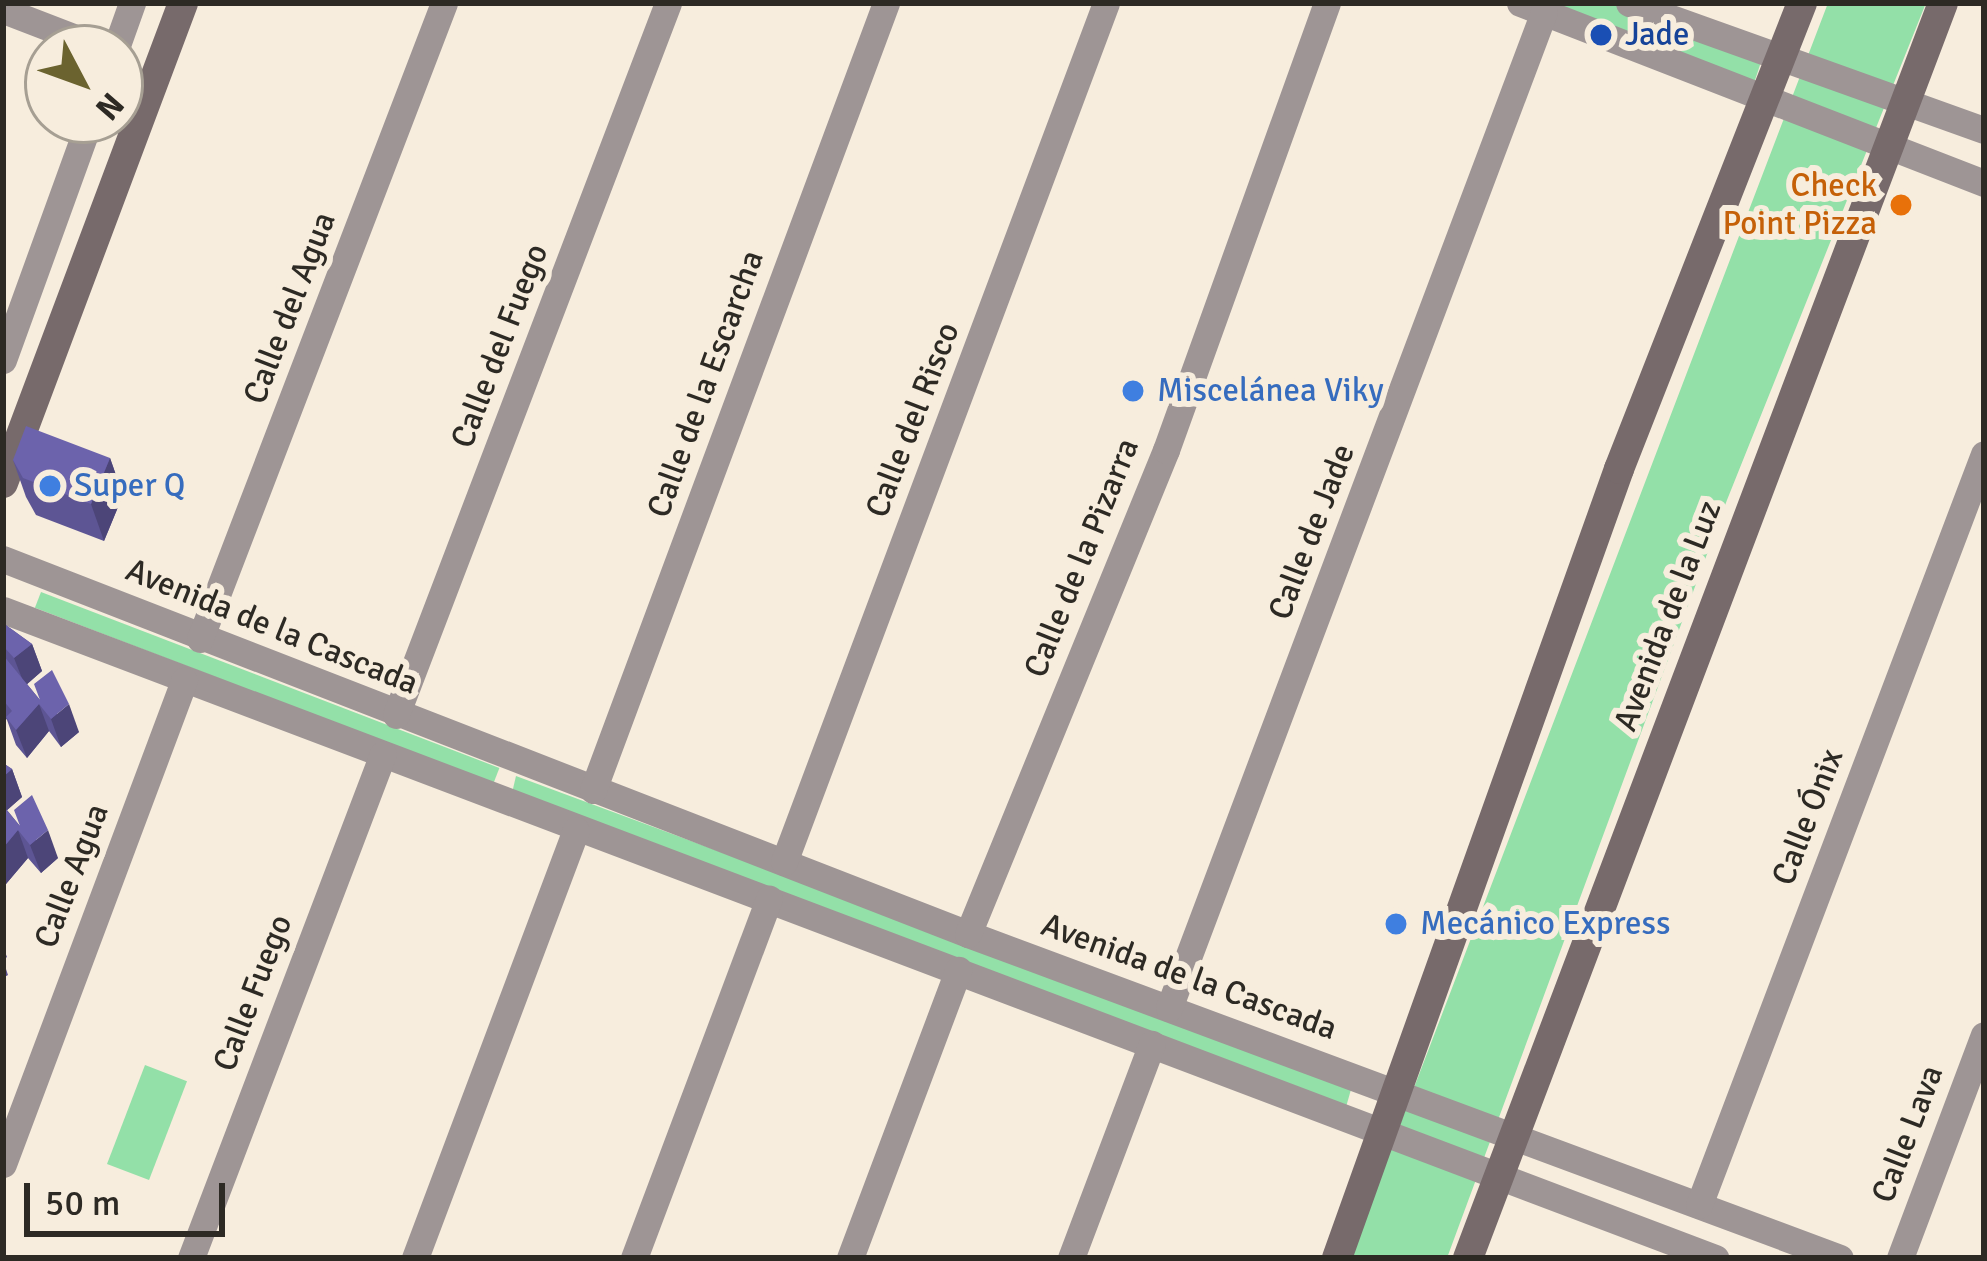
<!DOCTYPE html>
<html>
<head>
<meta charset="utf-8">
<style>
  body { margin:0 }
  #map { position:relative; width:1987px; height:1261px; overflow:hidden; background:#f7eddd; font-family:Signika,sans-serif }
  div>[style] { position:absolute }
  .green>* { inset:0; background:#93e0a8; transform-origin:0 0 }
  .street>* { height:27px; margin:-13.5px; padding:0 13.5px; transform-origin:13.5px; border-radius:13.5px; background:#9e9595 }
  .secondary>* { height:30px; margin:-15px; padding:0 15px; transform-origin:15px; border-radius:15px; background:#776a6b }
  .wall>* { inset:0; background:#5d5594 }
  .shaded-wall>* { inset:0; background:#4c4578 }
  .building>* { inset:0; background:#6c63ac }
  .dots>* { width:33px; height:33px; translate:-50% -50%; box-sizing:border-box; border:6px solid #f7eddd; border-radius:50% }
  span { translate:-50% -50%; white-space:nowrap; text-align:center; line-height:1.15; -webkit-text-stroke:12px #f7eddd; paint-order:stroke }
  .transit-label { font-size:33px; color:#164399 }
  .left { translate:0 -50%; text-align:left }
  .food-label { font-size:33px; color:#c56008 }
  .right { translate:-100% -50%; text-align:right }
  .street-label { font-size:33px; color:#2d2a24 }
  .shop-label { font-size:33px; color:#366cbe }
  .frame { position:absolute; inset:0; border:6px solid #2d2a24; pointer-events:none }
  .north { position:absolute; left:24px; top:24px; width:120px; height:120px; box-sizing:border-box; background:#f7eddd; border:3px solid #a69f93; border-radius:50%; rotate:131deg; font-size:33px; font-weight:700; line-height:48px; text-align:center; color:#2d2a24 }
  .north::after { content:''; display:block; margin:auto; width:42px; height:54px; background:#6b632f; clip-path:polygon(50% 0,100% 100%,50% 72%,0 100%) }
  .scale { position:absolute; left:24px; top:1183px; width:201px; height:54px; box-sizing:border-box; border:6px solid #2d2a24; border-top:0; padding-left:15px; font-size:36px; line-height:42px; white-space:nowrap; color:#2d2a24; -webkit-text-stroke:9px #f7eddd; paint-order:stroke }
</style>
</head>
<body>
<div id="map">
  <div class="green">
    <div style="clip-path:polygon(1536px 3px,1622px 3px,1763px 56px,1752px 89px)"></div>
    <div style="clip-path:polygon(1828px 3px,1926px 3px,1727px 500px,1447px 1258px,1349px 1258px)"></div>
    <div style="left:41px;top:592px;width:491px;height:17px;rotate:21deg"></div>
    <div style="clip-path:polygon(516px 776px,1352px 1086px,1346px 1107px,512px 793px)"></div>
    <div style="left:145px;top:1065px;width:45px;height:106px;rotate:21deg"></div>
  </div>
  <div class="street">
    <div style="left:1520px;top:3px;width:498px;rotate:21.2deg"></div>
    <div style="left:1629px;top:3px;width:377px;rotate:19.7deg"></div>
    <div style="left:3px;top:10px;width:106px;rotate:21deg"></div>
    <div style="left:116px;top:48px;width:48px;rotate:-70.4deg"></div>
    <div style="left:3px;top:360px;width:255px;rotate:-70.1deg"></div>
    <div style="left:3px;top:559px;width:1035px;rotate:21.24deg"></div>
    <div style="left:968px;top:934px;width:930px;rotate:20.38deg"></div>
    <div style="left:3px;top:610px;width:1831px;rotate:20.73deg"></div>
    <div style="left:200px;top:639px;width:681px;rotate:-69.01deg"></div>
    <div style="left:396px;top:715px;width:762px;rotate:-69.09deg"></div>
    <div style="left:593px;top:790px;width:840px;rotate:-69.58deg"></div>
    <div style="left:784px;top:862px;width:917px;rotate:-69.45deg"></div>
    <div style="left:968px;top:934px;width:523px;rotate:-67.75deg"></div>
    <div style="left:1166px;top:450px;width:475px;rotate:-70.2deg"></div>
    <div style="left:1169px;top:1008px;width:1064px;rotate:-69.37deg"></div>
    <div style="left:3px;top:1164px;width:516px;rotate:-69.46deg"></div>
    <div style="left:1699px;top:1205px;width:803px;rotate:-69.22deg"></div>
    <div style="left:191px;top:1258px;width:539px;rotate:-69.15deg"></div>
    <div style="left:415px;top:1258px;width:457px;rotate:-69.4deg"></div>
    <div style="left:634px;top:1258px;width:384px;rotate:-69.4deg"></div>
    <div style="left:850px;top:1258px;width:308px;rotate:-69.4deg"></div>
    <div style="left:1071px;top:1258px;width:229px;rotate:-69.3deg"></div>
    <div style="left:1900px;top:1258px;width:238px;rotate:-69.4deg"></div>
  </div>
  <div class="secondary">
    <div style="left:3px;top:483px;width:513px;rotate:-69.44deg"></div>
    <div style="left:1337px;top:1258px;width:838px;rotate:-70.33deg"></div>
    <div style="left:1619px;top:469px;width:501px;rotate:-68.56deg"></div>
    <div style="left:1468px;top:1258px;width:1342px;rotate:-69.27deg"></div>
  </div>
  <div class="wall">
    <div style="clip-path:polygon(110px 458px,123px 495px,104px 541px,36px 515px,26px 497px,13px 460px)"></div>
    <div style="clip-path:polygon(3px 623px,32px 644px,42px 671px,27px 684px,40px 700px,79px 732px,61px 747px,49px 731px,27px 758px,16px 745px,7px 720px,3px 715px)"></div>
    <div style="clip-path:polygon(3px 763px,12px 769px,22px 797px,7px 810px,20px 826px,58px 858px,41px 873px,28px 858px,6px 884px,3px 879px)"></div>
    <div style="clip-path:polygon(3px 947px,7px 957px,3px 960px,8px 975px,3px 978px)"></div>
  </div>
  <div class="shaded-wall">
    <div style="clip-path:polygon(110px 458px,123px 495px,104px 541px,91px 504px)"></div>
    <div style="clip-path:polygon(32px 644px,42px 671px,25px 686px,14px 658px)"></div>
    <div style="clip-path:polygon(39px 704px,49px 731px,27px 758px,16px 730px)"></div>
    <div style="clip-path:polygon(69px 704px,79px 732px,61px 747px,51px 719px)"></div>
    <div style="clip-path:polygon(12px 769px,22px 797px,5px 812px,3px 777px)"></div>
    <div style="clip-path:polygon(18px 830px,28px 858px,6px 884px,3px 874px,3px 848px)"></div>
    <div style="clip-path:polygon(48px 830px,58px 858px,41px 873px,30px 845px)"></div>
  </div>
  <div class="building">
    <div style="clip-path:polygon(26px 426px,110px 458px,91px 504px,23px 478px,13px 460px)"></div>
    <div style="clip-path:polygon(3px 623px,32px 644px,14px 658px,3px 646px)"></div>
    <div style="clip-path:polygon(3px 655px,40px 700px,34px 684px,52px 670px,69px 704px,51px 719px,39px 704px,16px 730px,6px 717px,12px 711px,3px 700px)"></div>
    <div style="clip-path:polygon(3px 763px,12px 769px,3px 777px)"></div>
    <div style="clip-path:polygon(32px 795px,48px 830px,30px 845px,18px 830px,3px 848px,3px 806px,20px 826px,14px 810px)"></div>
  </div>
  <div class="dots">
    <div style="left:1601px;top:35px;background:#1a4fb4"></div>
    <div style="left:1901px;top:205px;background:#e8710a"></div>
    <div style="left:1133px;top:391px;background:#3f7fe0"></div>
    <div style="left:50px;top:486px;background:#3f7fe0"></div>
    <div style="left:1396px;top:924px;background:#3f7fe0"></div>
  </div>
  <div class="transit-label">
    <span class="left" style="left:1625px;top:35px">Jade</span>
  </div>
  <div class="food-label">
    <span class="right" style="left:1877px;top:205px">Check<br>Point Pizza</span>
  </div>
  <div class="street-label">
    <span style="left:290px;top:308px;rotate:-69deg">Calle del Agua</span>
    <span style="left:500px;top:346px;rotate:-69deg">Calle del Fuego</span>
    <span style="left:706px;top:384px;rotate:-70deg">Calle de la Escarcha</span>
    <span style="left:913px;top:420px;rotate:-69deg">Calle del Risco</span>
    <span style="left:1312px;top:532px;rotate:-69deg">Calle de Jade</span>
    <span style="left:1082px;top:558px;rotate:-68deg">Calle de la Pizarra</span>
    <span style="left:1668px;top:616px;rotate:-69deg">Avenida de la Luz</span>
    <span style="left:272px;top:627px;rotate:22deg">Avenida de la Cascada</span>
    <span style="left:1808px;top:817px;rotate:-69deg">Calle Ónix</span>
    <span style="left:72px;top:876px;rotate:-69deg">Calle Agua</span>
    <span style="left:1189px;top:977px;rotate:20deg">Avenida de la Cascada</span>
    <span style="left:253px;top:993px;rotate:-69deg">Calle Fuego</span>
    <span style="left:1908px;top:1134px;rotate:-69deg">Calle Lava</span>
  </div>
  <div class="shop-label">
    <span class="left" style="left:1157px;top:391px">Miscelánea Viky</span>
    <span class="left" style="left:74px;top:486px">Super Q</span>
    <span class="left" style="left:1420px;top:924px">Mecánico Express</span>
  </div>
  <div class="frame"></div>
  <div class="north">N</div>
  <div class="scale">50 m</div>
</div>
</body>
</html>
